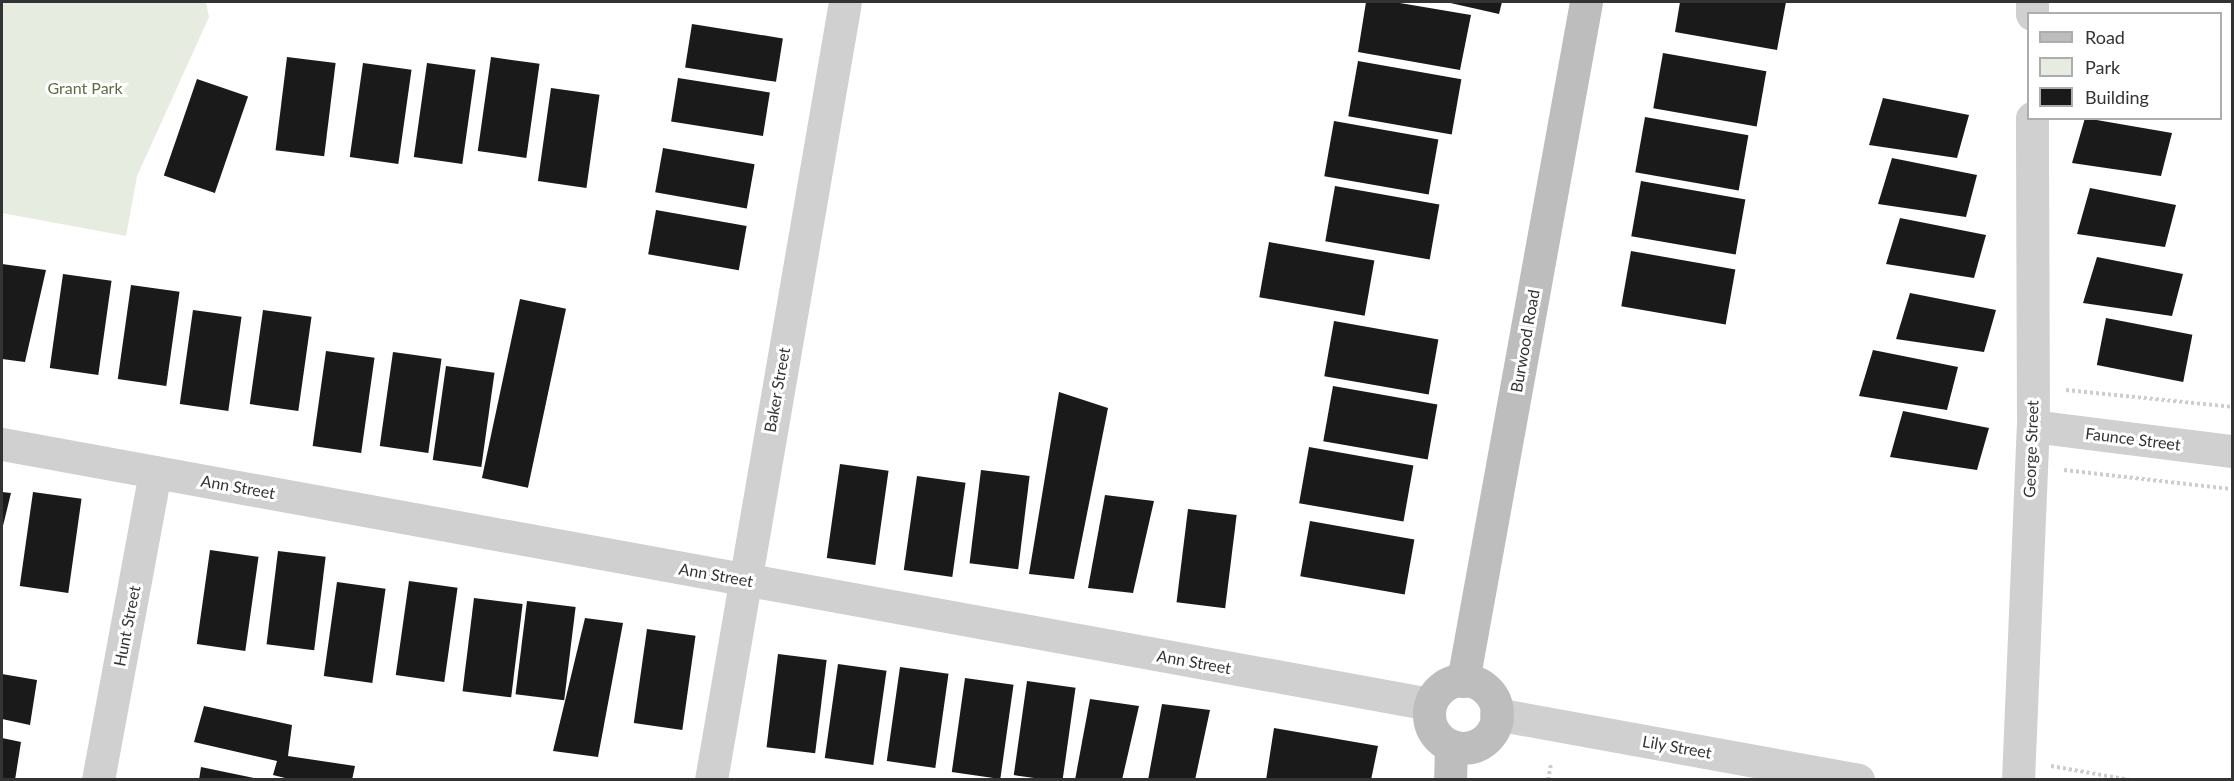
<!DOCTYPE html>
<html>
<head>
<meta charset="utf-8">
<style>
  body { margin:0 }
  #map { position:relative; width:2234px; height:781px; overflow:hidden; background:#fff; font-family:Lato,sans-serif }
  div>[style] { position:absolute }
  .green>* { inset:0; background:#e6ecdf }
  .building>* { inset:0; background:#1a1a1a; transform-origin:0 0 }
  .path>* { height:4px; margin-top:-2px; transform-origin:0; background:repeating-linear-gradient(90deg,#cdcdcd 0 3px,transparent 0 6px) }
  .minor>* { height:33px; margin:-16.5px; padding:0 16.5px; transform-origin:16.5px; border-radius:16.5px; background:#d0d0d0 }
  .secondary>* { height:33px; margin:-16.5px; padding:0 16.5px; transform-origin:16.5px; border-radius:16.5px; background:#bdbdbd }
  .secondary>.ring { margin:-16.5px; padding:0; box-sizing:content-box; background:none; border:33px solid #bdbdbd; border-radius:50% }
  span { translate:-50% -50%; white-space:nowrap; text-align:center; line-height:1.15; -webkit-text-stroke:6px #fff; paint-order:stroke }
  .park-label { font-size:16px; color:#56703f }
  .street-label { font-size:16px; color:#333 }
  .frame { position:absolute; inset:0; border:3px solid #333; pointer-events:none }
  .legend { position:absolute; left:2027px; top:12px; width:195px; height:108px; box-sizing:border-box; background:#fff; border:2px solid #adadad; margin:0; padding:8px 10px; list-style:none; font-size:18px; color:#333 }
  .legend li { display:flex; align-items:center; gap:12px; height:30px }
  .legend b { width:30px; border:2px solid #adadad }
</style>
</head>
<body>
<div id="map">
  <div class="green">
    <div style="clip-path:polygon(2px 2px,206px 2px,209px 17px,137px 176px,126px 236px,2px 213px)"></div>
  </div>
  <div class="building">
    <div style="clip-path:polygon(1366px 2px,1394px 2px,1471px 15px,1460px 70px,1358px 52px)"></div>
    <div style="clip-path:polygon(1446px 2px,1502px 2px,1499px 14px)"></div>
    <div style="clip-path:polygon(1680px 2px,1786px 2px,1777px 50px,1675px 32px)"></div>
    <div style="left:692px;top:24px;width:92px;height:44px;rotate:9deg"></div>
    <div style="left:1663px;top:53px;width:105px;height:56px;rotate:10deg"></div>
    <div style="left:287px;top:57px;width:49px;height:94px;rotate:7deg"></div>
    <div style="left:491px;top:57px;width:49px;height:95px;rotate:8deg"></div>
    <div style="left:1358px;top:61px;width:105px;height:56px;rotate:10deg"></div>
    <div style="left:363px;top:63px;width:49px;height:95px;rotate:8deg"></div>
    <div style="left:427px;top:63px;width:49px;height:95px;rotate:8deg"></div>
    <div style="left:678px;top:78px;width:93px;height:44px;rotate:9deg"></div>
    <div style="left:197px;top:79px;width:54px;height:102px;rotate:19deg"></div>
    <div style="left:551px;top:88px;width:49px;height:94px;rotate:8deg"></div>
    <div style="clip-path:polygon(1883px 98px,1969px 115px,1957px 158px,1869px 145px)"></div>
    <div style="left:1645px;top:117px;width:105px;height:56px;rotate:10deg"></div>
    <div style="clip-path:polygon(2085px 118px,2172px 133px,2161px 176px,2072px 163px)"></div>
    <div style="left:1334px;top:121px;width:106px;height:56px;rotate:10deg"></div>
    <div style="left:663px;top:148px;width:93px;height:45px;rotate:10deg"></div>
    <div style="clip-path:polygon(1892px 158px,1977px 175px,1966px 217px,1878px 204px)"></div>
    <div style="left:1641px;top:181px;width:106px;height:56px;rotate:10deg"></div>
    <div style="left:1335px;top:186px;width:106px;height:56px;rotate:10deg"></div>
    <div style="clip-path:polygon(2090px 188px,2176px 205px,2165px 247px,2077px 234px)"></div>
    <div style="left:656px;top:210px;width:92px;height:45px;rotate:10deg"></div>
    <div style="clip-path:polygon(1900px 218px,1986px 235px,1974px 278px,1886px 264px)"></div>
    <div style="left:1269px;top:242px;width:107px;height:56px;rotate:10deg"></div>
    <div style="left:1631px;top:251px;width:106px;height:56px;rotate:10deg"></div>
    <div style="clip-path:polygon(2097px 257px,2183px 274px,2172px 316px,2083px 303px)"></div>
    <div style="clip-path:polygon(2px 264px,46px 270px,25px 362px,2px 359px)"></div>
    <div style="left:63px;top:274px;width:49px;height:95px;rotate:8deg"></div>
    <div style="left:131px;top:285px;width:49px;height:95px;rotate:8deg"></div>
    <div style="clip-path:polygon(1910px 293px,1996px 310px,1984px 352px,1896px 339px)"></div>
    <div style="left:520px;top:299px;width:47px;height:183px;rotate:12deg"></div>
    <div style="left:193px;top:310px;width:49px;height:95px;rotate:8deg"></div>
    <div style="left:263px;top:310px;width:49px;height:95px;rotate:8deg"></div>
    <div style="left:2106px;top:318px;width:88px;height:48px;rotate:11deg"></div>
    <div style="left:1334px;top:321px;width:106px;height:56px;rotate:10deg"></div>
    <div style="clip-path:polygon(1873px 350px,1958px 367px,1947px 410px,1859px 396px)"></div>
    <div style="left:326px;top:351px;width:49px;height:96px;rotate:8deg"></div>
    <div style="left:393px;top:352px;width:49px;height:95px;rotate:8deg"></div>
    <div style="left:446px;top:366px;width:49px;height:95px;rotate:8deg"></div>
    <div style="left:1333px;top:386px;width:106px;height:56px;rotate:10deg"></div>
    <div style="clip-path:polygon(1059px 392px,1108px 408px,1074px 579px,1029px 574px)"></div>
    <div style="clip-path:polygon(1903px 411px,1989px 428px,1977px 470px,1890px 457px)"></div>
    <div style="left:1309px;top:447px;width:106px;height:57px;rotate:10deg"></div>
    <div style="left:840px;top:464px;width:49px;height:95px;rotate:8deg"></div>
    <div style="left:981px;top:470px;width:49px;height:94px;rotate:7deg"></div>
    <div style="left:917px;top:476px;width:49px;height:95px;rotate:8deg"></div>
    <div style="clip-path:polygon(2px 492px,11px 493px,2px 530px)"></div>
    <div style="left:33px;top:492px;width:49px;height:95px;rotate:8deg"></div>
    <div style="clip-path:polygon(1105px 495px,1154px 501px,1133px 593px,1088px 588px)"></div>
    <div style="left:1188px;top:509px;width:49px;height:94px;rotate:7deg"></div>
    <div style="left:1310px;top:521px;width:106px;height:56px;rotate:10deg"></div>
    <div style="left:210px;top:550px;width:49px;height:95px;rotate:8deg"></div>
    <div style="left:278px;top:551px;width:48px;height:94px;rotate:7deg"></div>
    <div style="left:409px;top:581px;width:49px;height:95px;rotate:8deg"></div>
    <div style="left:337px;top:582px;width:49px;height:95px;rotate:8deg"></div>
    <div style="left:474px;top:598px;width:49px;height:94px;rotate:7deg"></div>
    <div style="left:527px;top:601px;width:49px;height:94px;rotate:7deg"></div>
    <div style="clip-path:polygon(585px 618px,623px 623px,598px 757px,553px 751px)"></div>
    <div style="left:647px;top:629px;width:49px;height:95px;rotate:8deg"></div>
    <div style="left:778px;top:654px;width:49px;height:94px;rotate:7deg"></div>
    <div style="left:838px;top:664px;width:49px;height:95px;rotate:8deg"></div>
    <div style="left:900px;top:667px;width:49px;height:95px;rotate:8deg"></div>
    <div style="clip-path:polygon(2px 674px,37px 680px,30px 725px,2px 719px)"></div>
    <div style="left:965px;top:678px;width:49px;height:95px;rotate:8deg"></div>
    <div style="left:1027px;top:681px;width:49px;height:95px;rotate:8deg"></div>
    <div style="clip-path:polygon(1090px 699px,1139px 706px,1122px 780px,1075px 780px)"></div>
    <div style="clip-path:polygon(1162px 704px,1210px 710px,1195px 780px,1148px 780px)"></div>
    <div style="clip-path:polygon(204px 706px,292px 725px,288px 756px,355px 766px,352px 780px,293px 780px,273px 775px,277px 761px,194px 742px)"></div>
    <div style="clip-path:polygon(1274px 728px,1378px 746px,1371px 780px,1266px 780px)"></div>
    <div style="clip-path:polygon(2px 738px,21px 742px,15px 780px,2px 780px)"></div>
    <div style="clip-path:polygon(201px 767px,254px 778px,254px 780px,199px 780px)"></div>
  </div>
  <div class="path">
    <div style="left:2066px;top:390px;width:167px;rotate:5.8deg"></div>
    <div style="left:2064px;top:470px;width:169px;rotate:6.5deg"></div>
    <div style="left:2051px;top:766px;width:80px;rotate:10deg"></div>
    <div style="left:1548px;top:780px;width:16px;rotate:-79deg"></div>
  </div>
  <div class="minor">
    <div style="left:2032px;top:2px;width:12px;rotate:90deg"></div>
    <div style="left:2033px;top:426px;width:201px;rotate:7.2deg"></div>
    <div style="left:2px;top:444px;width:1451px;rotate:10.32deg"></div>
    <div style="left:1496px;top:714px;width:368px;rotate:10.3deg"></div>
    <div style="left:98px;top:780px;width:313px;rotate:-79.5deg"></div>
    <div style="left:711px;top:780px;width:789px;rotate:-80.23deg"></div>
    <div style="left:2018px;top:780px;width:354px;rotate:-87.6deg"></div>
    <div style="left:2033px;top:426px;width:308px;rotate:-90.2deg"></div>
  </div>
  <div class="secondary">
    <div class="ring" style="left:1429px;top:680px;width:35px;height:35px"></div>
    <div style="left:1463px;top:681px;width:690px;rotate:-79.73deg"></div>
    <div style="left:1450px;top:780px;width:34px;rotate:-88deg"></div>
  </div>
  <div class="park-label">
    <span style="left:85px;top:88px">Grant Park</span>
  </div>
  <div class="street-label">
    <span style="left:1525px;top:341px;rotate:-80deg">Burwood Road</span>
    <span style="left:777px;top:390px;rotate:-80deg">Baker Street</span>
    <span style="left:2133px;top:439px;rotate:7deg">Faunce Street</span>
    <span style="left:2031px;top:449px;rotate:-88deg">George Street</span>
    <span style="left:238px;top:487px;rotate:10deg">Ann Street</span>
    <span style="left:716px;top:575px;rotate:10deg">Ann Street</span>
    <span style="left:127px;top:626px;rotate:-79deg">Hunt Street</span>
    <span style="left:1194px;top:662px;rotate:10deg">Ann Street</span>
    <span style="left:1677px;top:747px;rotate:10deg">Lily Street</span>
  </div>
  <div class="frame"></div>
  <ul class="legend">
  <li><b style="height:8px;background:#bdbdbd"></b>Road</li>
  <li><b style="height:16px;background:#e6ecdf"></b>Park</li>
  <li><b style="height:16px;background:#1a1a1a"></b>Building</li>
  </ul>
</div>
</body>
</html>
